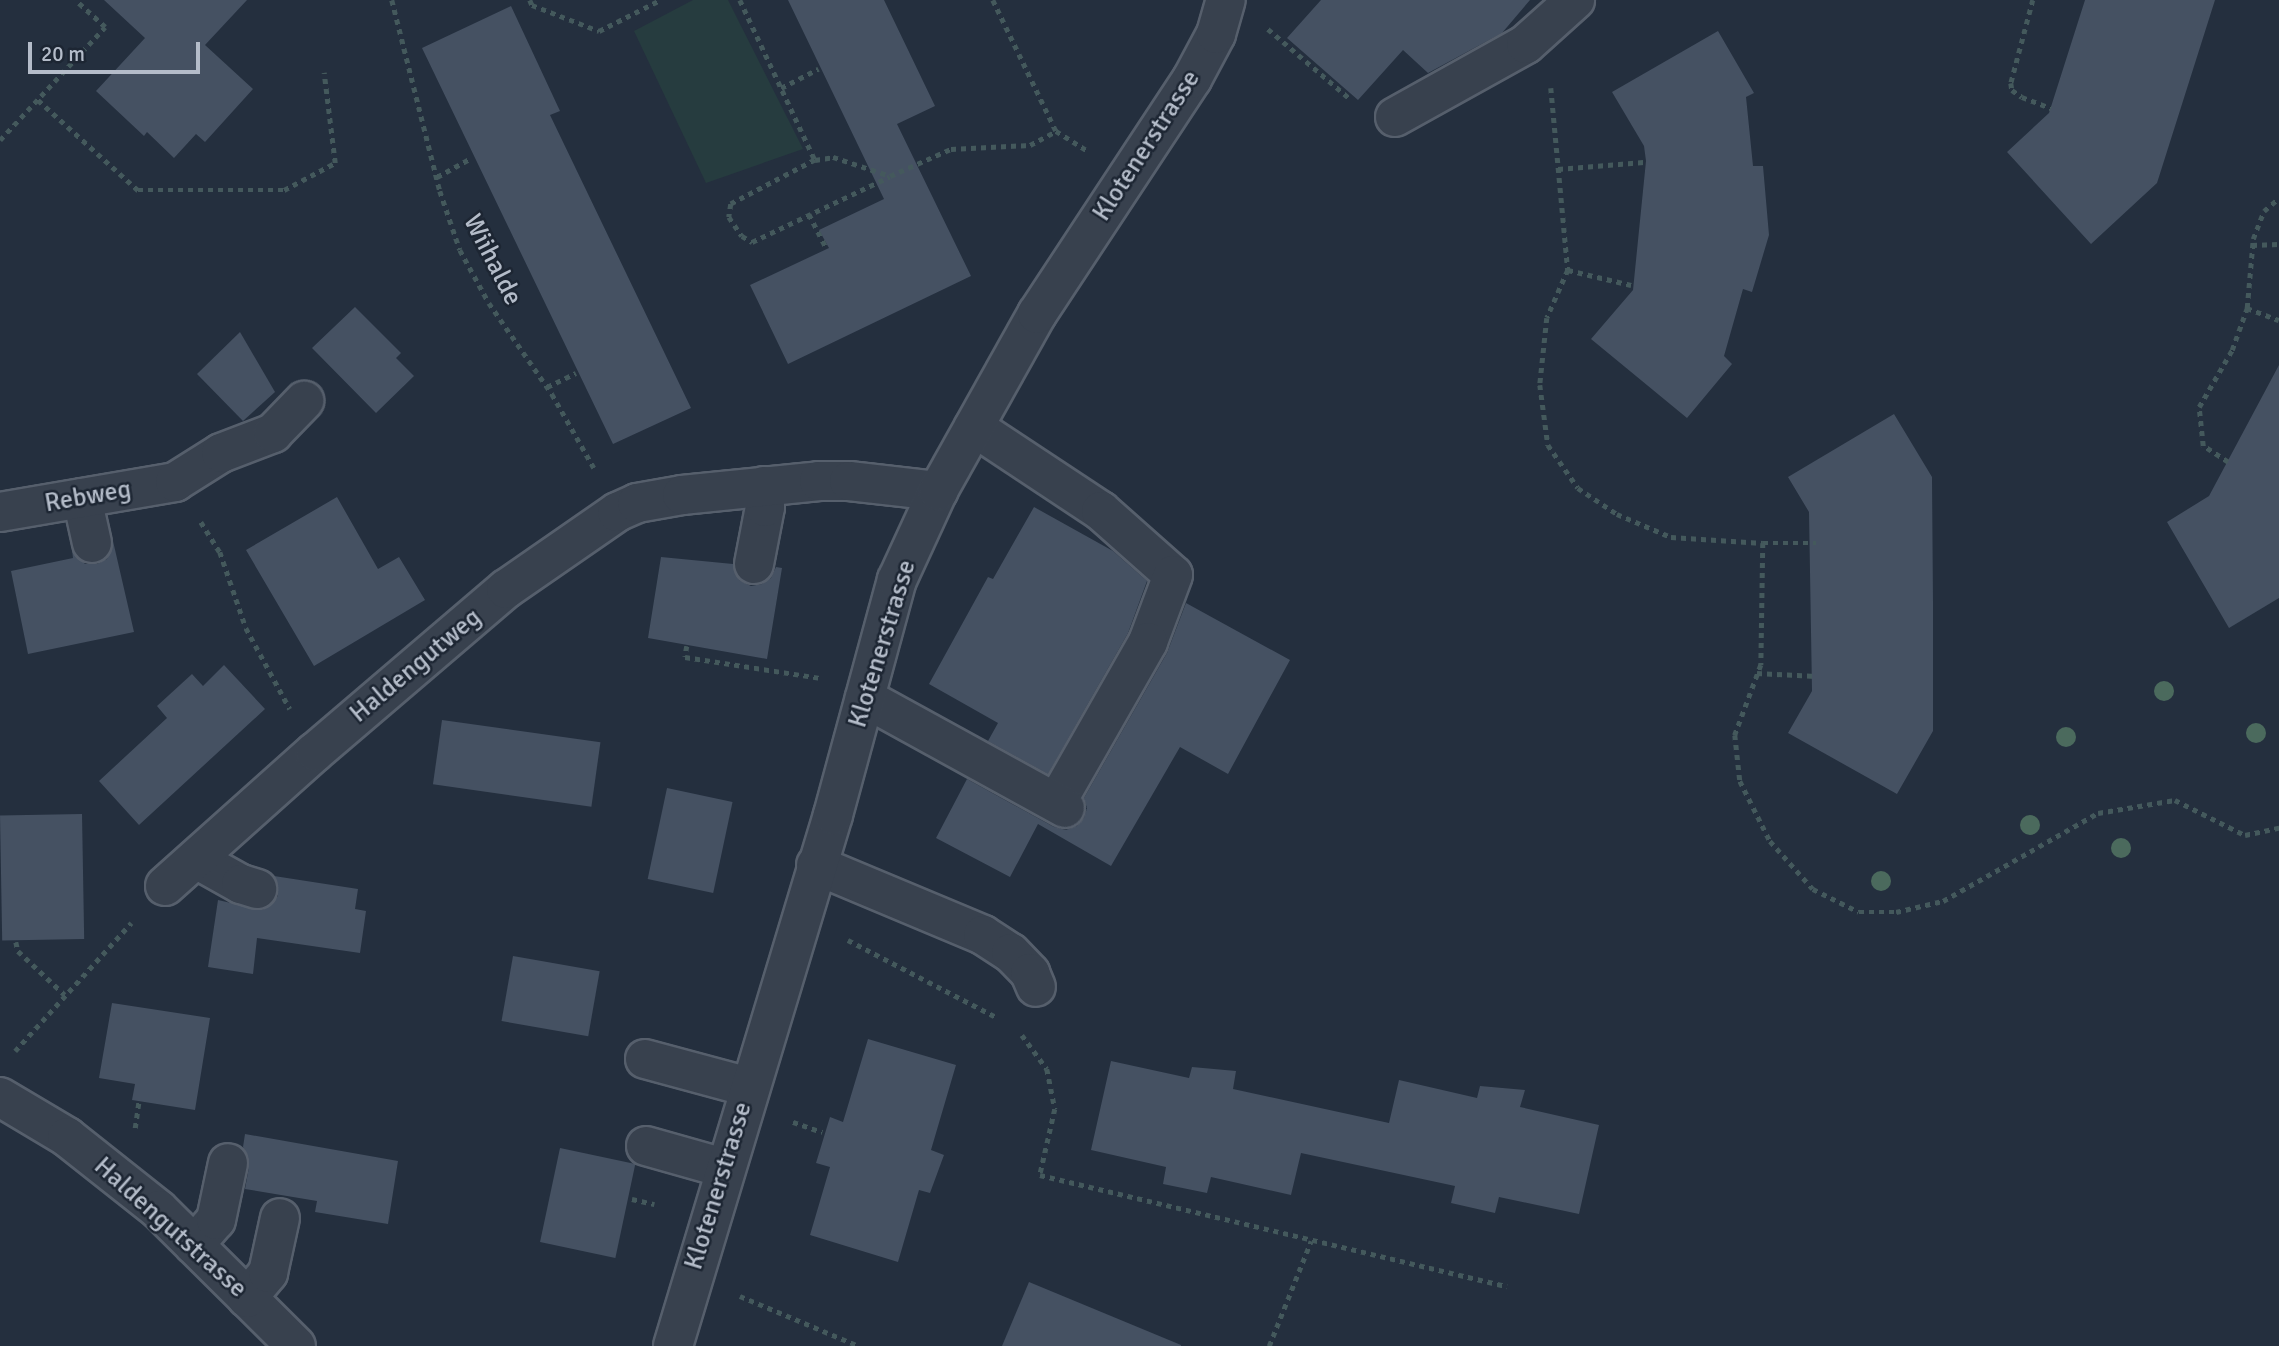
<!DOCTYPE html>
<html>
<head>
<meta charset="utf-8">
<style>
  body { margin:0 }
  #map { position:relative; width:2279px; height:1346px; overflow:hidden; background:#242f3e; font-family:Signika,sans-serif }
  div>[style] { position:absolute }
  .green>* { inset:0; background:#263c3f }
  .building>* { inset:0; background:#455162; transform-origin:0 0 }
  .path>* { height:4.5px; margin-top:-2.25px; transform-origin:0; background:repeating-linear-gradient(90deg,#44595c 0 5px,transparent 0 10px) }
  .roads { filter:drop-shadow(2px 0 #565f6c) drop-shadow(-2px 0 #565f6c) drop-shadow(0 2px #565f6c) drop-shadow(0 -2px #565f6c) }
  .minor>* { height:38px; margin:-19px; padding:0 19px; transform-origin:19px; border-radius:19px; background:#38414e }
  .trees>* { width:20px; height:20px; margin:-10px; border-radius:50%; background:#4b6a5d }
  span { translate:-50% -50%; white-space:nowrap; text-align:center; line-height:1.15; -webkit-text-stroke:5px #1d2633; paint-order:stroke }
  .street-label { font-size:26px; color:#b4bcc9 }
  .scale { position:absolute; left:28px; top:42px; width:172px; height:32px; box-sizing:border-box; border:4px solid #b4bcc9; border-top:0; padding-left:9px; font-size:21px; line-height:24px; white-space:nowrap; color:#b4bcc9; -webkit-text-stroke:5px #1d2633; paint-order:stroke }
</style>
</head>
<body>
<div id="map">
  <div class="green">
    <div style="clip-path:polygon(693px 0,728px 0,803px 149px,706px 183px,634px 31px)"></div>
  </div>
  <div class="building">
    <div style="clip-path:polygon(104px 0,247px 0,205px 45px,253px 89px,205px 142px,196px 134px,174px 158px,147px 132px,144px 136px,96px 91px,145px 38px)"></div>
    <div style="clip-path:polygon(788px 0,884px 0,935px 106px,897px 124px,971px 276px,788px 364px,750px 285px,829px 248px,819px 230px,884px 199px)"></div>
    <div style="clip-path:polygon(1321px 0,1530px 0,1502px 33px,1428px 73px,1403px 50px,1358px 100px,1287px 38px)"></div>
    <div style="clip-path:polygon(2085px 0,2215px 0,2157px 183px,2091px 244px,2007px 152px,2049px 113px)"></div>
    <div style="clip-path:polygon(511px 6px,560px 111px,550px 115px,691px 408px,613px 444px,422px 48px)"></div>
    <div style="clip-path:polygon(1718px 31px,1754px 93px,1746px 97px,1753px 166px,1763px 166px,1769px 235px,1752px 292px,1743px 289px,1724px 356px,1732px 364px,1687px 418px,1591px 339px,1633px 290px,1646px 161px,1644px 146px,1612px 92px)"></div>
    <div style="clip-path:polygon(355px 307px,401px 353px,396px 358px,414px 376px,376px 413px,312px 348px)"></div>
    <div style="clip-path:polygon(240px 332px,275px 392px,243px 421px,197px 374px)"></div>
    <div style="clip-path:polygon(2279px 365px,2279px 598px,2229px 628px,2167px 522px,2209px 496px)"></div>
    <div style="clip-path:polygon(1894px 414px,1932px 477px,1933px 603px,1933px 731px,1897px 794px,1788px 733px,1812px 691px,1809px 512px,1788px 477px)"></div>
    <div style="clip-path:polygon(337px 497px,378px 569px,399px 557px,425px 600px,314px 666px,246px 550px)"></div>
    <div style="clip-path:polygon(1034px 507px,1113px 551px,1147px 581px,1128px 633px,1048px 774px,988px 741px,998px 723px,929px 684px,988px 577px,993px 579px)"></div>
    <div style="clip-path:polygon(113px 541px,134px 632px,28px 654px,11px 571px,73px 558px,72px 550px,85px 564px,97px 564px,107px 559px)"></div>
    <div style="clip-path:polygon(661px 557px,733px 564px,739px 580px,751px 586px,762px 584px,771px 578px,776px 567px,782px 568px,767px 659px,648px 638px)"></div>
    <div style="clip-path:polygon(1186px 603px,1290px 660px,1228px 774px,1180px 747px,1111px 866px,1038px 824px,1010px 877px,936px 838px,967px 779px,1054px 827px,1066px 830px,1077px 826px,1084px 818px,1087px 808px,1084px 798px,1167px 653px)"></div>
    <div style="clip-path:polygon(224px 665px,265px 709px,139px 825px,99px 781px,167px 718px,157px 706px,192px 674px,203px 686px)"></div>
    <div style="left:442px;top:720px;width:160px;height:65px;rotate:8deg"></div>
    <div style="left:667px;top:788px;width:67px;height:93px;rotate:12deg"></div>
    <div style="left:82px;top:814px;width:125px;height:82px;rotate:89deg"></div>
    <div style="clip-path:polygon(274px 876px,358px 889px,355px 909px,366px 911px,360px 953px,257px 938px,253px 974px,208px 967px,218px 900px,262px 910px,271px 905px,278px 896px,278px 885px)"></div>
    <div style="left:513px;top:956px;width:88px;height:66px;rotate:10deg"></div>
    <div style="clip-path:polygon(112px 1003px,210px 1018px,195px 1110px,132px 1100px,135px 1084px,99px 1078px)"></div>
    <div style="clip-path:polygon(868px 1039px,956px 1065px,931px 1150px,944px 1155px,930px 1193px,919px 1190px,898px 1262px,810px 1235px,830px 1167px,816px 1163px,830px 1117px,843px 1122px)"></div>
    <div style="clip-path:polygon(1111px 1061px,1189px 1078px,1192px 1067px,1236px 1071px,1233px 1089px,1389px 1123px,1399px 1080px,1477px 1098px,1480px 1086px,1525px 1090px,1520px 1107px,1599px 1125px,1579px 1214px,1499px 1197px,1495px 1213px,1451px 1203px,1455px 1186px,1301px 1153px,1291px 1195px,1211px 1177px,1207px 1193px,1163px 1184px,1166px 1167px,1091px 1150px)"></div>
    <div style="clip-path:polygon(245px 1134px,398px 1161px,388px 1224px,315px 1212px,317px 1201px,245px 1189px,249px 1167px,248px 1156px,243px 1147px)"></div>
    <div style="left:560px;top:1148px;width:77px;height:96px;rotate:12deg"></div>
    <div style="clip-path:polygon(1029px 1282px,1181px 1345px,1181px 1346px,1002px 1346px)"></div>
  </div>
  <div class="path">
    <div style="left:392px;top:0;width:197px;rotate:75.9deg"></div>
    <div style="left:440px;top:191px;width:62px;rotate:71.3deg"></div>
    <div style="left:460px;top:250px;width:60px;rotate:61.3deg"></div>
    <div style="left:489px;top:303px;width:111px;rotate:55.3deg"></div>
    <div style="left:552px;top:394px;width:85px;rotate:60.4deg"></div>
    <div style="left:530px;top:0;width:5px;rotate:68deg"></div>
    <div style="left:532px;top:5px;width:72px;rotate:21.2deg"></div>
    <div style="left:599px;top:31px;width:68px;rotate:-26.9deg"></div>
    <div style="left:740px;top:0;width:177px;rotate:64.9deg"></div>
    <div style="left:815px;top:160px;width:18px;rotate:-9deg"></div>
    <div style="left:833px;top:157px;width:60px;rotate:18.4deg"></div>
    <div style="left:890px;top:176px;width:67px;rotate:-23.9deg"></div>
    <div style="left:951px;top:149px;width:79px;rotate:-2.9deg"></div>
    <div style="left:1030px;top:145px;width:30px;rotate:-28deg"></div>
    <div style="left:993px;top:0;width:145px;rotate:64.3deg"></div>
    <div style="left:1056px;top:131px;width:36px;rotate:32deg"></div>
    <div style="left:2033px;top:0;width:86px;rotate:104.8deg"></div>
    <div style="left:2011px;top:83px;width:7px;rotate:82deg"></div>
    <div style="left:2012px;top:90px;width:12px;rotate:35deg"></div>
    <div style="left:2022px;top:97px;width:31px;rotate:21deg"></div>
    <div style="left:1268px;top:29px;width:106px;rotate:40.4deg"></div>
    <div style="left:781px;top:88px;width:42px;rotate:-27.2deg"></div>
    <div style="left:1551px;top:88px;width:183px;rotate:84.7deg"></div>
    <div style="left:1568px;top:270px;width:52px;rotate:113.6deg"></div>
    <div style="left:1547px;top:318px;width:67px;rotate:96deg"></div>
    <div style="left:1540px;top:385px;width:61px;rotate:82.4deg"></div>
    <div style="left:1548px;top:445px;width:52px;rotate:55.1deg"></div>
    <div style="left:1578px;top:488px;width:47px;rotate:33.7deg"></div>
    <div style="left:1617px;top:514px;width:59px;rotate:23.1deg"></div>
    <div style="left:1671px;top:537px;width:92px;rotate:3.7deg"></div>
    <div style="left:1763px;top:543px;width:122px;rotate:90.9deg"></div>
    <div style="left:1761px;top:665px;width:75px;rotate:110.4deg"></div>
    <div style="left:1735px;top:735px;width:46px;rotate:83.8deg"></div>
    <div style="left:1740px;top:781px;width:67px;rotate:63.4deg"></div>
    <div style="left:1770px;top:841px;width:64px;rotate:48.1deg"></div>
    <div style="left:1813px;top:889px;width:51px;rotate:26.6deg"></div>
    <div style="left:1859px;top:912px;width:37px"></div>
    <div style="left:1896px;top:912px;width:48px;rotate:-13.2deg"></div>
    <div style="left:1943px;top:901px;width:178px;rotate:-29.6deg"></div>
    <div style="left:2098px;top:813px;width:78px;rotate:-9.6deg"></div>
    <div style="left:2175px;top:800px;width:78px;rotate:26.6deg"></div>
    <div style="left:2245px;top:835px;width:35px;rotate:-12deg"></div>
    <div style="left:38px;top:100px;width:135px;rotate:42deg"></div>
    <div style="left:138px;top:190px;width:146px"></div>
    <div style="left:284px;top:190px;width:58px;rotate:-27.9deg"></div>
    <div style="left:335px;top:163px;width:91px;rotate:-97deg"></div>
    <div style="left:0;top:140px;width:154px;rotate:-47.1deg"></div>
    <div style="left:105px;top:27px;width:40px;rotate:-138deg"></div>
    <div style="left:815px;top:160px;width:95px;rotate:152.4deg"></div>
    <div style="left:731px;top:204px;width:13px;rotate:99deg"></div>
    <div style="left:729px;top:217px;width:23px;rotate:56deg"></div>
    <div style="left:742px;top:236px;width:12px;rotate:31deg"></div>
    <div style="left:752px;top:242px;width:152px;rotate:-25.4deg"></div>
    <div style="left:1558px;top:169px;width:86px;rotate:-4.7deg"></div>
    <div style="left:437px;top:177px;width:38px;rotate:-29deg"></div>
    <div style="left:809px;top:214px;width:36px;rotate:63deg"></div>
    <div style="left:2252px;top:245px;width:27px;rotate:-2deg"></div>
    <div style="left:1568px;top:270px;width:65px;rotate:13.4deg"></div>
    <div style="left:2247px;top:308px;width:34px;rotate:21deg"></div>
    <div style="left:547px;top:387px;width:32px;rotate:-26deg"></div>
    <div style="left:2228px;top:462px;width:30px;rotate:-147deg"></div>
    <div style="left:2203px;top:446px;width:39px;rotate:-96deg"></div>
    <div style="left:2199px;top:407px;width:66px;rotate:-59.9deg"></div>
    <div style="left:2232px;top:350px;width:45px;rotate:-70.3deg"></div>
    <div style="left:2247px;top:308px;width:69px;rotate:-85deg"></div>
    <div style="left:2253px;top:239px;width:30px;rotate:-69deg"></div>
    <div style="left:2264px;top:211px;width:20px;rotate:-41deg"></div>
    <div style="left:201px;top:522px;width:36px;rotate:58deg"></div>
    <div style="left:220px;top:552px;width:80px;rotate:71.1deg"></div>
    <div style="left:246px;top:628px;width:92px;rotate:61.5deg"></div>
    <div style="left:1763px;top:543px;width:53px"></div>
    <div style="left:687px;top:646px;width:11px;rotate:100deg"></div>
    <div style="left:685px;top:657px;width:138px;rotate:8.8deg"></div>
    <div style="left:1757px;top:673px;width:59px;rotate:2.9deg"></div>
    <div style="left:848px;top:940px;width:167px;rotate:27.5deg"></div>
    <div style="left:16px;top:942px;width:9px;rotate:77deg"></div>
    <div style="left:18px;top:951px;width:64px;rotate:43.1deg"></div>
    <div style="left:1022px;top:1035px;width:42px;rotate:53.7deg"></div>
    <div style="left:1047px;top:1069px;width:41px;rotate:78.7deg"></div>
    <div style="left:1055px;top:1109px;width:68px;rotate:102.8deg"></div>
    <div style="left:1040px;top:1175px;width:480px;rotate:13.4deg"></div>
    <div style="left:15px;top:1051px;width:173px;rotate:-47.8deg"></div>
    <div style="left:793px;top:1122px;width:31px;rotate:19deg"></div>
    <div style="left:135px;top:1128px;width:27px;rotate:-82deg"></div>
    <div style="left:632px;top:1199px;width:23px;rotate:13deg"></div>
    <div style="left:740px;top:1296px;width:129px;rotate:22.8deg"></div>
    <div style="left:1269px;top:1346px;width:113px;rotate:-68.2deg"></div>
  </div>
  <div class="roads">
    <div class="minor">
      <div style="left:1395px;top:117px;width:150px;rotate:-29.1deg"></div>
      <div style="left:1526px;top:44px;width:66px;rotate:-41.9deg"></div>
      <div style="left:974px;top:427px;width:152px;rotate:33.5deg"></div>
      <div style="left:1101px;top:511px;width:96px;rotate:41.6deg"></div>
      <div style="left:1173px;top:575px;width:72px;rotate:110.5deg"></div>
      <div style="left:1148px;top:642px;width:185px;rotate:119.7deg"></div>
      <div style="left:82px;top:498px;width:46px;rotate:77.5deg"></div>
      <div style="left:0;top:512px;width:178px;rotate:-9.7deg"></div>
      <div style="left:175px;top:482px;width:54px;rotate:-32.2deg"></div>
      <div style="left:221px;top:453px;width:56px;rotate:-21deg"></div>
      <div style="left:273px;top:433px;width:45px;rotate:-45.9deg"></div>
      <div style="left:754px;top:564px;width:58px;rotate:-79.1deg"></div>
      <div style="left:765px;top:507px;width:21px;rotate:-93deg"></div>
      <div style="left:865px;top:698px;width:228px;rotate:28.8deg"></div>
      <div style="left:196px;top:859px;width:51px;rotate:29.1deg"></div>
      <div style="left:241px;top:884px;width:17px;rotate:17deg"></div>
      <div style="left:816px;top:865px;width:181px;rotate:22.7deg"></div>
      <div style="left:983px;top:935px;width:33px;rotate:33deg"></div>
      <div style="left:1011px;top:953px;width:28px;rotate:46deg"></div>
      <div style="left:1030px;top:973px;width:15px;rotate:67deg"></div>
      <div style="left:165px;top:886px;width:201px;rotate:-41.8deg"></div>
      <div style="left:315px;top:752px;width:251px;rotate:-40.5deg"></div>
      <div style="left:506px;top:589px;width:135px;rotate:-34.7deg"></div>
      <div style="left:617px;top:512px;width:22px;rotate:-24deg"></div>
      <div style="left:637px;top:503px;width:46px;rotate:-10.1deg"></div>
      <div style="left:682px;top:495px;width:138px;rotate:-5.8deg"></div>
      <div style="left:819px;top:481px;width:30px"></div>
      <div style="left:849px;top:481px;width:90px;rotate:6.4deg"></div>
      <div style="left:645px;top:1059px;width:108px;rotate:15.1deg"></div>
      <div style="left:0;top:1097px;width:78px;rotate:30.8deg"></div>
      <div style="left:67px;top:1137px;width:117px;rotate:38.4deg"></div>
      <div style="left:159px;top:1210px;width:193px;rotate:44.8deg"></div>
      <div style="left:646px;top:1146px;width:81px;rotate:15.8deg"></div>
      <div style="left:194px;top:1245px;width:33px;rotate:-49deg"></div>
      <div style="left:216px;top:1220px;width:58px;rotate:-78.1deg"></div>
      <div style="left:247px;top:1298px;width:33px;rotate:-50deg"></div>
      <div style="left:268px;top:1273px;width:56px;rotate:-77.7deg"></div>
      <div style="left:673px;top:1346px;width:555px;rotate:-73.23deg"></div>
      <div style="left:833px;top:815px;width:244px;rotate:-74.8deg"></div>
      <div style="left:897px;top:580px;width:98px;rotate:-65.3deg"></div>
      <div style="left:938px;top:491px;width:203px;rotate:-60.8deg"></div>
      <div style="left:1037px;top:314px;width:282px;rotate:-56.6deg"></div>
      <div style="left:1192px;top:79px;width:51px;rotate:-61.9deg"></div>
      <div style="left:1216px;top:34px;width:35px;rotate:-74deg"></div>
    </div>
  </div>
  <div class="trees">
    <div style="left:2164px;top:691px"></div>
    <div style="left:2256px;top:733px"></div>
    <div style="left:2066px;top:737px"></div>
    <div style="left:2030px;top:825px"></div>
    <div style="left:2121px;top:848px"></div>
    <div style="left:1881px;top:881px"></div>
  </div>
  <div class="street-label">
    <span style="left:1147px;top:146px;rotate:-57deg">Klotenerstrasse</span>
    <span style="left:492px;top:260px;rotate:63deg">Wiihalde</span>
    <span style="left:88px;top:497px;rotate:-10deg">Rebweg</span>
    <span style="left:883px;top:644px;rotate:-73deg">Klotenerstrasse</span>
    <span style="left:416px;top:666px;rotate:-40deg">Haldengutweg</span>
    <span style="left:719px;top:1186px;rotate:-73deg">Klotenerstrasse</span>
    <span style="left:170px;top:1228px;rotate:42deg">Haldengutstrasse</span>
  </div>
  <div class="scale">20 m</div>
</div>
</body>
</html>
